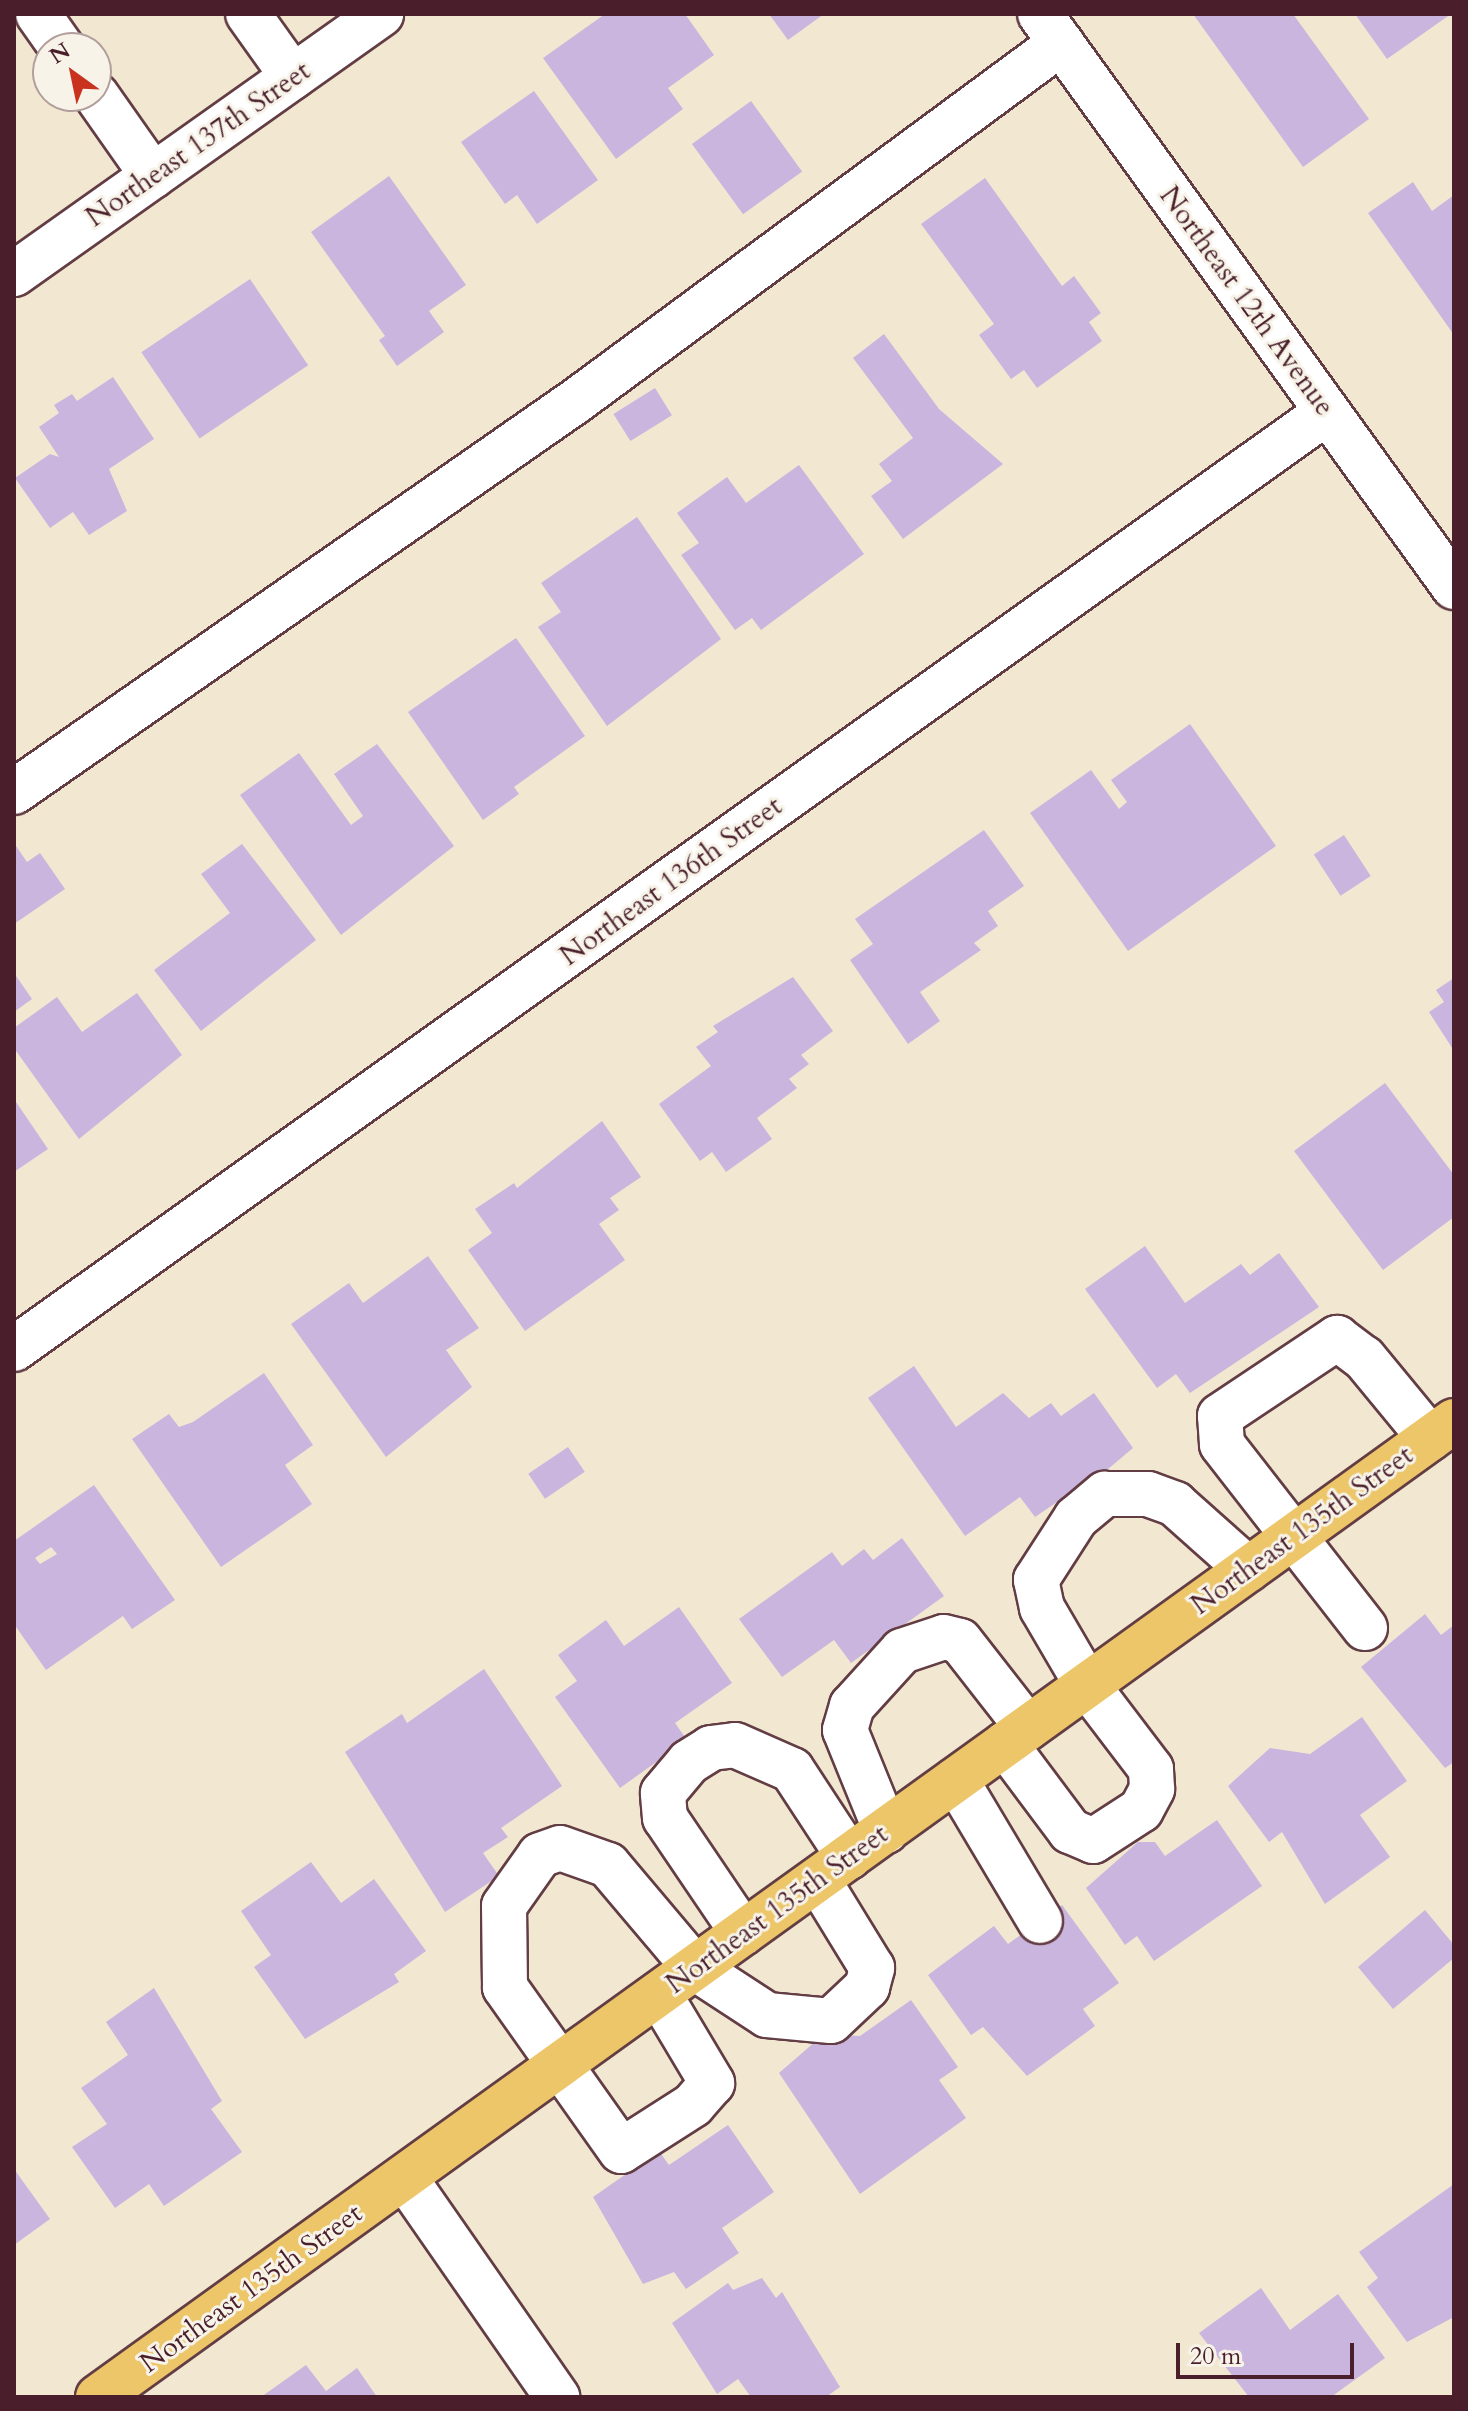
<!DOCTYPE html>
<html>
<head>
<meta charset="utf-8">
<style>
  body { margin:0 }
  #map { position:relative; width:1468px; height:2411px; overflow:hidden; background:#f2e8d2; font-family:Cardo,serif }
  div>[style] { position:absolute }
  .building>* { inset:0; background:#c9b5de; transform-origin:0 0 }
  .roads { filter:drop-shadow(2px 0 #633d44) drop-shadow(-2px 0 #633d44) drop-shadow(0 2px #633d44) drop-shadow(0 -2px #633d44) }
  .minor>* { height:44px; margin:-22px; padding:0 22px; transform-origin:22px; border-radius:22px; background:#fff }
  .major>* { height:44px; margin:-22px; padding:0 22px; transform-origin:22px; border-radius:22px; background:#ecc669 }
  span { translate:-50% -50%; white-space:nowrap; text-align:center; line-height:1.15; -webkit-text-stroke:6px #f7f3e8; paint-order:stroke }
  .street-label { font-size:28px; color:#4a1f2b }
  .frame { position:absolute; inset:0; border:16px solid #4a1f2b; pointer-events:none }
  .north { position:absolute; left:32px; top:32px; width:80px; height:80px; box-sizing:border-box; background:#f7f3e8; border:2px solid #b29e9c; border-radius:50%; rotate:327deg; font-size:22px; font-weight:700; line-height:32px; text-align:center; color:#4a1f2b }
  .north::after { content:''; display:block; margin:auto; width:28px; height:36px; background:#c8321e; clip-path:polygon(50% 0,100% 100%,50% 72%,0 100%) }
  .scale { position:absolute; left:1176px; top:2343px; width:178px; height:36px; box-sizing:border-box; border:4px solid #4a1f2b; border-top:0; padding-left:10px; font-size:24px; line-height:28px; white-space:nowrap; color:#4a1f2b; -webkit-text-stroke:6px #f7f3e8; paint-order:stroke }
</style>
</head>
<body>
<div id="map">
  <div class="building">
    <div style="clip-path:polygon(605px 14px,685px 14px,714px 55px,668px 88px,683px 109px,616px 159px,543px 58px)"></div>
    <div style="clip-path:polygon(769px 14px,824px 14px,788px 40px)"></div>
    <div style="clip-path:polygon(1193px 14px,1293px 14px,1369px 119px,1303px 167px)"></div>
    <div style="clip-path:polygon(1355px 14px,1451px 14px,1387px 59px)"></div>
    <div style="clip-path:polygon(534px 91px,598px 180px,537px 224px,517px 195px,505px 204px,461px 142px)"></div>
    <div style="left:751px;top:101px;width:87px;height:73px;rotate:54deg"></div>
    <div style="clip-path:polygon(389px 176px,466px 285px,429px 311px,444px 332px,397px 366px,379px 340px,385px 336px,311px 232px)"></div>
    <div style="clip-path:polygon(985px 178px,1062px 286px,1074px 276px,1101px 313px,1089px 322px,1102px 341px,1037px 388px,1024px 370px,1011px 379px,979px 335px,994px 324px,921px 224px)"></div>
    <div style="clip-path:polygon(1413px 182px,1432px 211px,1454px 195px,1454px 335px,1368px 213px)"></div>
    <div style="left:250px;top:279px;width:104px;height:131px;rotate:56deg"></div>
    <div style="clip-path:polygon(884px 334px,939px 409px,1003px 464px,903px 539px,871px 496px,892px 481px,879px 464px,913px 438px,853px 358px)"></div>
    <div style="clip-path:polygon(113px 377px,154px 439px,109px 469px,127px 511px,89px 535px,73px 512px,50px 528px,15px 478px,50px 454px,59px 457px,39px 427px,59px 413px,54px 405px,72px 394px,77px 401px)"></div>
    <div style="left:655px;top:388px;width:32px;height:49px;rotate:58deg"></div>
    <div style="clip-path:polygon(799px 465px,864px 554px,761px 630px,752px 618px,735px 630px,681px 555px,699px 543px,677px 513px,727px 477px,746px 503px)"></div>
    <div style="clip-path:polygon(637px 517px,721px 639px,607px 726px,538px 627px,561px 612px,541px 583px)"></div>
    <div style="clip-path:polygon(516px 638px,585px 736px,514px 787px,519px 794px,483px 820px,408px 712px)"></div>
    <div style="clip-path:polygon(1190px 724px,1276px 846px,1128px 951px,1030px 813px,1091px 770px,1119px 809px,1127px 802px,1111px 780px)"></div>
    <div style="clip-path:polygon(377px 744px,454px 846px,341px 935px,240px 795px,299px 753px,351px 825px,363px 816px,334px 774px)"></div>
    <div style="clip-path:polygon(984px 830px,1024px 886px,988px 911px,998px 926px,974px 943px,981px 950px,920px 992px,940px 1021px,908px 1044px,850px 960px,873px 944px,855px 919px)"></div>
    <div style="left:1344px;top:835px;width:49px;height:36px;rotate:57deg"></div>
    <div style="clip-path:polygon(14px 843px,27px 862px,40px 853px,65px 889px,14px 924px)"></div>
    <div style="clip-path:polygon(242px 844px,316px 940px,201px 1031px,154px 970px,230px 913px,201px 874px)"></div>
    <div style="clip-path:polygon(14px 973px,32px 999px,14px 1012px)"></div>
    <div style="clip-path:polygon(793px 977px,833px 1031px,801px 1055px,809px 1064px,789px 1079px,797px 1088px,757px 1118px,772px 1139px,726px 1172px,712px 1152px,700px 1161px,659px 1104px,711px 1066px,696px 1047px,718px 1032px,713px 1026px)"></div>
    <div style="clip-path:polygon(1454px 978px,1454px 1051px,1429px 1012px,1444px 1002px,1436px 990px)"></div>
    <div style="clip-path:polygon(137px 993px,182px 1055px,79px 1139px,14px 1048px,14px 1028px,57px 997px,82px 1032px)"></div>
    <div style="clip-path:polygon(1385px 1083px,1454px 1175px,1454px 1217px,1383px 1270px,1294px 1151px)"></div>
    <div style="clip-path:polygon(14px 1099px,48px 1149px,14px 1172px)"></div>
    <div style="clip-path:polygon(602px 1121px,641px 1177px,610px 1198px,619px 1210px,599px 1224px,625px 1260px,525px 1331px,468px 1250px,492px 1233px,475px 1209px,514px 1183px,517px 1188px)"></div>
    <div style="clip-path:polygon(1145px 1246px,1185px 1303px,1241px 1264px,1250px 1275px,1279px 1253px,1319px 1307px,1190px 1393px,1176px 1374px,1157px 1388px,1085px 1289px)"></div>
    <div style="clip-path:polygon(428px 1256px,479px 1328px,446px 1350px,472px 1387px,386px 1457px,291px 1324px,349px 1283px,363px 1303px)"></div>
    <div style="clip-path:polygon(914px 1366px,956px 1427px,1003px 1393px,1029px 1418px,1051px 1403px,1061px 1416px,1094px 1393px,1133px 1448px,1064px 1506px,1060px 1500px,1035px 1517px,1020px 1497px,965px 1536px,868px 1398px)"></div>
    <div style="clip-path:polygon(264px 1373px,313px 1445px,285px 1465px,312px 1504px,221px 1567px,132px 1439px,169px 1414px,179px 1427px,193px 1422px)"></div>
    <div style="left:568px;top:1447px;width:30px;height:48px;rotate:56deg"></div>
    <div style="clip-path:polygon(evenodd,94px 1485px,175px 1600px,132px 1629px,123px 1616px,46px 1670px,14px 1624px,14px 1541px,94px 1485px,51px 1547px,57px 1554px,40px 1564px,35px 1558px,51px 1547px)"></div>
    <div style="clip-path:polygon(902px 1538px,944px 1596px,851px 1663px,834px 1640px,782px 1677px,739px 1619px,832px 1552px,842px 1566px,864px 1549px,873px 1560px)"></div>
    <div style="clip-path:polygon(679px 1607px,732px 1683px,675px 1723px,687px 1740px,620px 1788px,555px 1697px,577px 1681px,558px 1655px,606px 1620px,624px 1646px)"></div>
    <div style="clip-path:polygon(1425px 1614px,1441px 1635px,1454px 1625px,1454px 1762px,1445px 1768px,1361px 1667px)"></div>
    <div style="clip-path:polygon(484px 1669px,562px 1786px,501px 1828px,508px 1837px,483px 1853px,499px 1876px,445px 1912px,345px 1752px,402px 1714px,407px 1723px)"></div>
    <div style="clip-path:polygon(1362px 1717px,1407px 1781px,1360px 1815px,1390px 1857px,1325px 1904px,1282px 1832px,1269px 1842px,1228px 1786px,1270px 1748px,1310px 1754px)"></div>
    <div style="clip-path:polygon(1217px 1820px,1262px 1886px,1154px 1961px,1137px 1936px,1125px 1945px,1086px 1888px,1138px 1842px,1155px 1842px,1165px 1856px)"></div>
    <div style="clip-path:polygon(311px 1862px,341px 1903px,374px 1879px,426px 1951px,394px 1974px,399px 1982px,305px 2039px,254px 1967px,271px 1955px,241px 1911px)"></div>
    <div style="clip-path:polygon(1062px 1905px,1119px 1983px,1083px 2009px,1095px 2026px,1027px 2076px,983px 2027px,971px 2035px,928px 1975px,994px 1926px,1008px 1944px)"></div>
    <div style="clip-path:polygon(1425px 1910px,1454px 1945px,1454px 1958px,1393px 2009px,1358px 1967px)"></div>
    <div style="clip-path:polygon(154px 1988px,222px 2101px,211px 2109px,242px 2152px,164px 2206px,149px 2184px,115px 2208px,72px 2147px,107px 2124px,81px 2088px,128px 2055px,106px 2022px)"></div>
    <div style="clip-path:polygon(911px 2000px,958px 2067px,939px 2080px,966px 2118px,860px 2194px,779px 2073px,824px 2034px,860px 2036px)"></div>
    <div style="clip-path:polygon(728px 2125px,774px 2192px,722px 2228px,739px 2253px,686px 2289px,674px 2272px,643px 2284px,593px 2197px,659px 2151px,669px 2165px)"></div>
    <div style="clip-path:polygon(14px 2169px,50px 2219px,14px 2245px)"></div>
    <div style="clip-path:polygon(1454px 2184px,1454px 2317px,1407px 2342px,1367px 2287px,1378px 2278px,1359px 2252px)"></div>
    <div style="clip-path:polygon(762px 2278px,776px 2298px,782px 2292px,840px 2387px,826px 2397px,751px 2397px,738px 2379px,717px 2394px,672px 2323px,728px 2283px,733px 2290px)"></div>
    <div style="clip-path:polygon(1261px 2288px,1290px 2330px,1338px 2294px,1385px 2358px,1331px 2397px,1249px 2397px,1199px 2333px)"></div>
    <div style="clip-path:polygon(306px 2365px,326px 2391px,357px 2368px,377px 2397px,261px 2397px)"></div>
  </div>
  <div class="roads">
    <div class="minor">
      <div style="left:38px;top:14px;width:42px;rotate:54.8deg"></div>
      <div style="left:248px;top:14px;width:77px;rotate:54.5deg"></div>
      <div style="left:1040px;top:14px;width:707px;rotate:54.15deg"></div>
      <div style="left:96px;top:95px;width:99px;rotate:54.9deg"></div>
      <div style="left:14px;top:274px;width:450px;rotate:-35.3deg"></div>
      <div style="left:14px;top:792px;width:685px;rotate:-34.83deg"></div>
      <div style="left:576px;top:401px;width:603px;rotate:-36.43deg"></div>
      <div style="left:14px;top:1349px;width:1613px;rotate:-35.51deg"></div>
      <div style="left:1365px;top:1628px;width:233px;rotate:-127.9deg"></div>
      <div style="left:1222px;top:1444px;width:28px;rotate:-94deg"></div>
      <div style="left:1220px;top:1416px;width:141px;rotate:-33.7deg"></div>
      <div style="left:1337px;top:1338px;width:34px;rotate:37deg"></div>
      <div style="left:1364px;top:1358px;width:104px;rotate:50.5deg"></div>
      <div style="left:1005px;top:1744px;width:109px;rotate:53.2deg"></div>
      <div style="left:1070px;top:1831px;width:25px;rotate:23deg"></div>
      <div style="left:1093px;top:1841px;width:57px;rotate:-32.9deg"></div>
      <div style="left:1141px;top:1810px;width:24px;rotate:-62deg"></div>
      <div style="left:1152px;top:1789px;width:20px;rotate:-93deg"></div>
      <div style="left:1151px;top:1769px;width:106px;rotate:-127.3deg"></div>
      <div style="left:1087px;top:1685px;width:89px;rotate:-120.3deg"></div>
      <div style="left:1042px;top:1608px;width:29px;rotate:-102deg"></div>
      <div style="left:1036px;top:1580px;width:74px;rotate:-57.2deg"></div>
      <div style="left:1076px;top:1518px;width:38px;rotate:-40deg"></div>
      <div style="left:1105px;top:1494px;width:43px"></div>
      <div style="left:1148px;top:1494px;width:29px;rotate:20deg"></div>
      <div style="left:1175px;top:1504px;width:98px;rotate:41.7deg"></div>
      <div style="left:956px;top:1780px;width:164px;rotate:59.2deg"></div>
      <div style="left:886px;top:1831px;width:109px;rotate:-112.1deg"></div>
      <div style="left:845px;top:1730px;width:25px;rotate:-74deg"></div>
      <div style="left:852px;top:1706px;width:74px;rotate:-47.7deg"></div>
      <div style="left:902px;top:1651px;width:44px;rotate:-18.4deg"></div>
      <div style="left:944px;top:1637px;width:16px;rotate:14deg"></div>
      <div style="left:960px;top:1641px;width:110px;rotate:52deg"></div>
      <div style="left:743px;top:1933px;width:139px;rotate:-124.1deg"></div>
      <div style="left:665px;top:1818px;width:25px;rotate:-95deg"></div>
      <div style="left:663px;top:1793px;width:40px;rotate:-50deg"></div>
      <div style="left:689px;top:1762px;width:26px;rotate:-32deg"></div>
      <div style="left:711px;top:1748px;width:24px;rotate:-7deg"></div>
      <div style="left:735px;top:1745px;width:62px;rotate:23.7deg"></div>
      <div style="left:792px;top:1770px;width:104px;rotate:56.8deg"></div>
      <div style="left:659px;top:1994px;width:104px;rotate:59.2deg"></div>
      <div style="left:712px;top:2083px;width:29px;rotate:131deg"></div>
      <div style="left:693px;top:2105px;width:85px;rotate:147.4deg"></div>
      <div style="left:621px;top:2151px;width:201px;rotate:-125.3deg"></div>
      <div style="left:505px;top:1987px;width:81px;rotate:-90.7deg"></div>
      <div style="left:504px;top:1906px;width:62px;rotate:-54.8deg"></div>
      <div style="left:540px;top:1855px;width:21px;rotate:-19deg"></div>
      <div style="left:560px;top:1848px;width:51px;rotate:19.5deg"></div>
      <div style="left:608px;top:1865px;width:135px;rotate:49.8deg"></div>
      <div style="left:695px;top:1968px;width:86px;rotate:33.1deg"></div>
      <div style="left:767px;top:2015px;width:64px;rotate:5.4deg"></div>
      <div style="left:831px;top:2021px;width:50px;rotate:-43.4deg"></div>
      <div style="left:867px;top:1987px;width:20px;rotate:-75deg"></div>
      <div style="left:872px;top:1968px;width:103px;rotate:-121.5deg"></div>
      <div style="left:405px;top:2178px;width:267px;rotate:55.2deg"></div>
    </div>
    <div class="major">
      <div style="left:98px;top:2397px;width:1671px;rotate:-35.74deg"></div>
    </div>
  </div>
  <div class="street-label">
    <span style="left:198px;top:144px;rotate:-35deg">Northeast 137th Street</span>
    <span style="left:1247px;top:301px;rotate:54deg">Northeast 12th Avenue</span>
    <span style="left:671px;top:881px;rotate:-36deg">Northeast 136th Street</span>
    <span style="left:1302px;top:1530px;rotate:-36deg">Northeast 135th Street</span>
    <span style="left:777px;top:1909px;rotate:-36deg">Northeast 135th Street</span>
    <span style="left:251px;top:2288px;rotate:-36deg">Northeast 135th Street</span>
  </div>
  <div class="frame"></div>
  <div class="north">N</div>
  <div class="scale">20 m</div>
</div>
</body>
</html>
